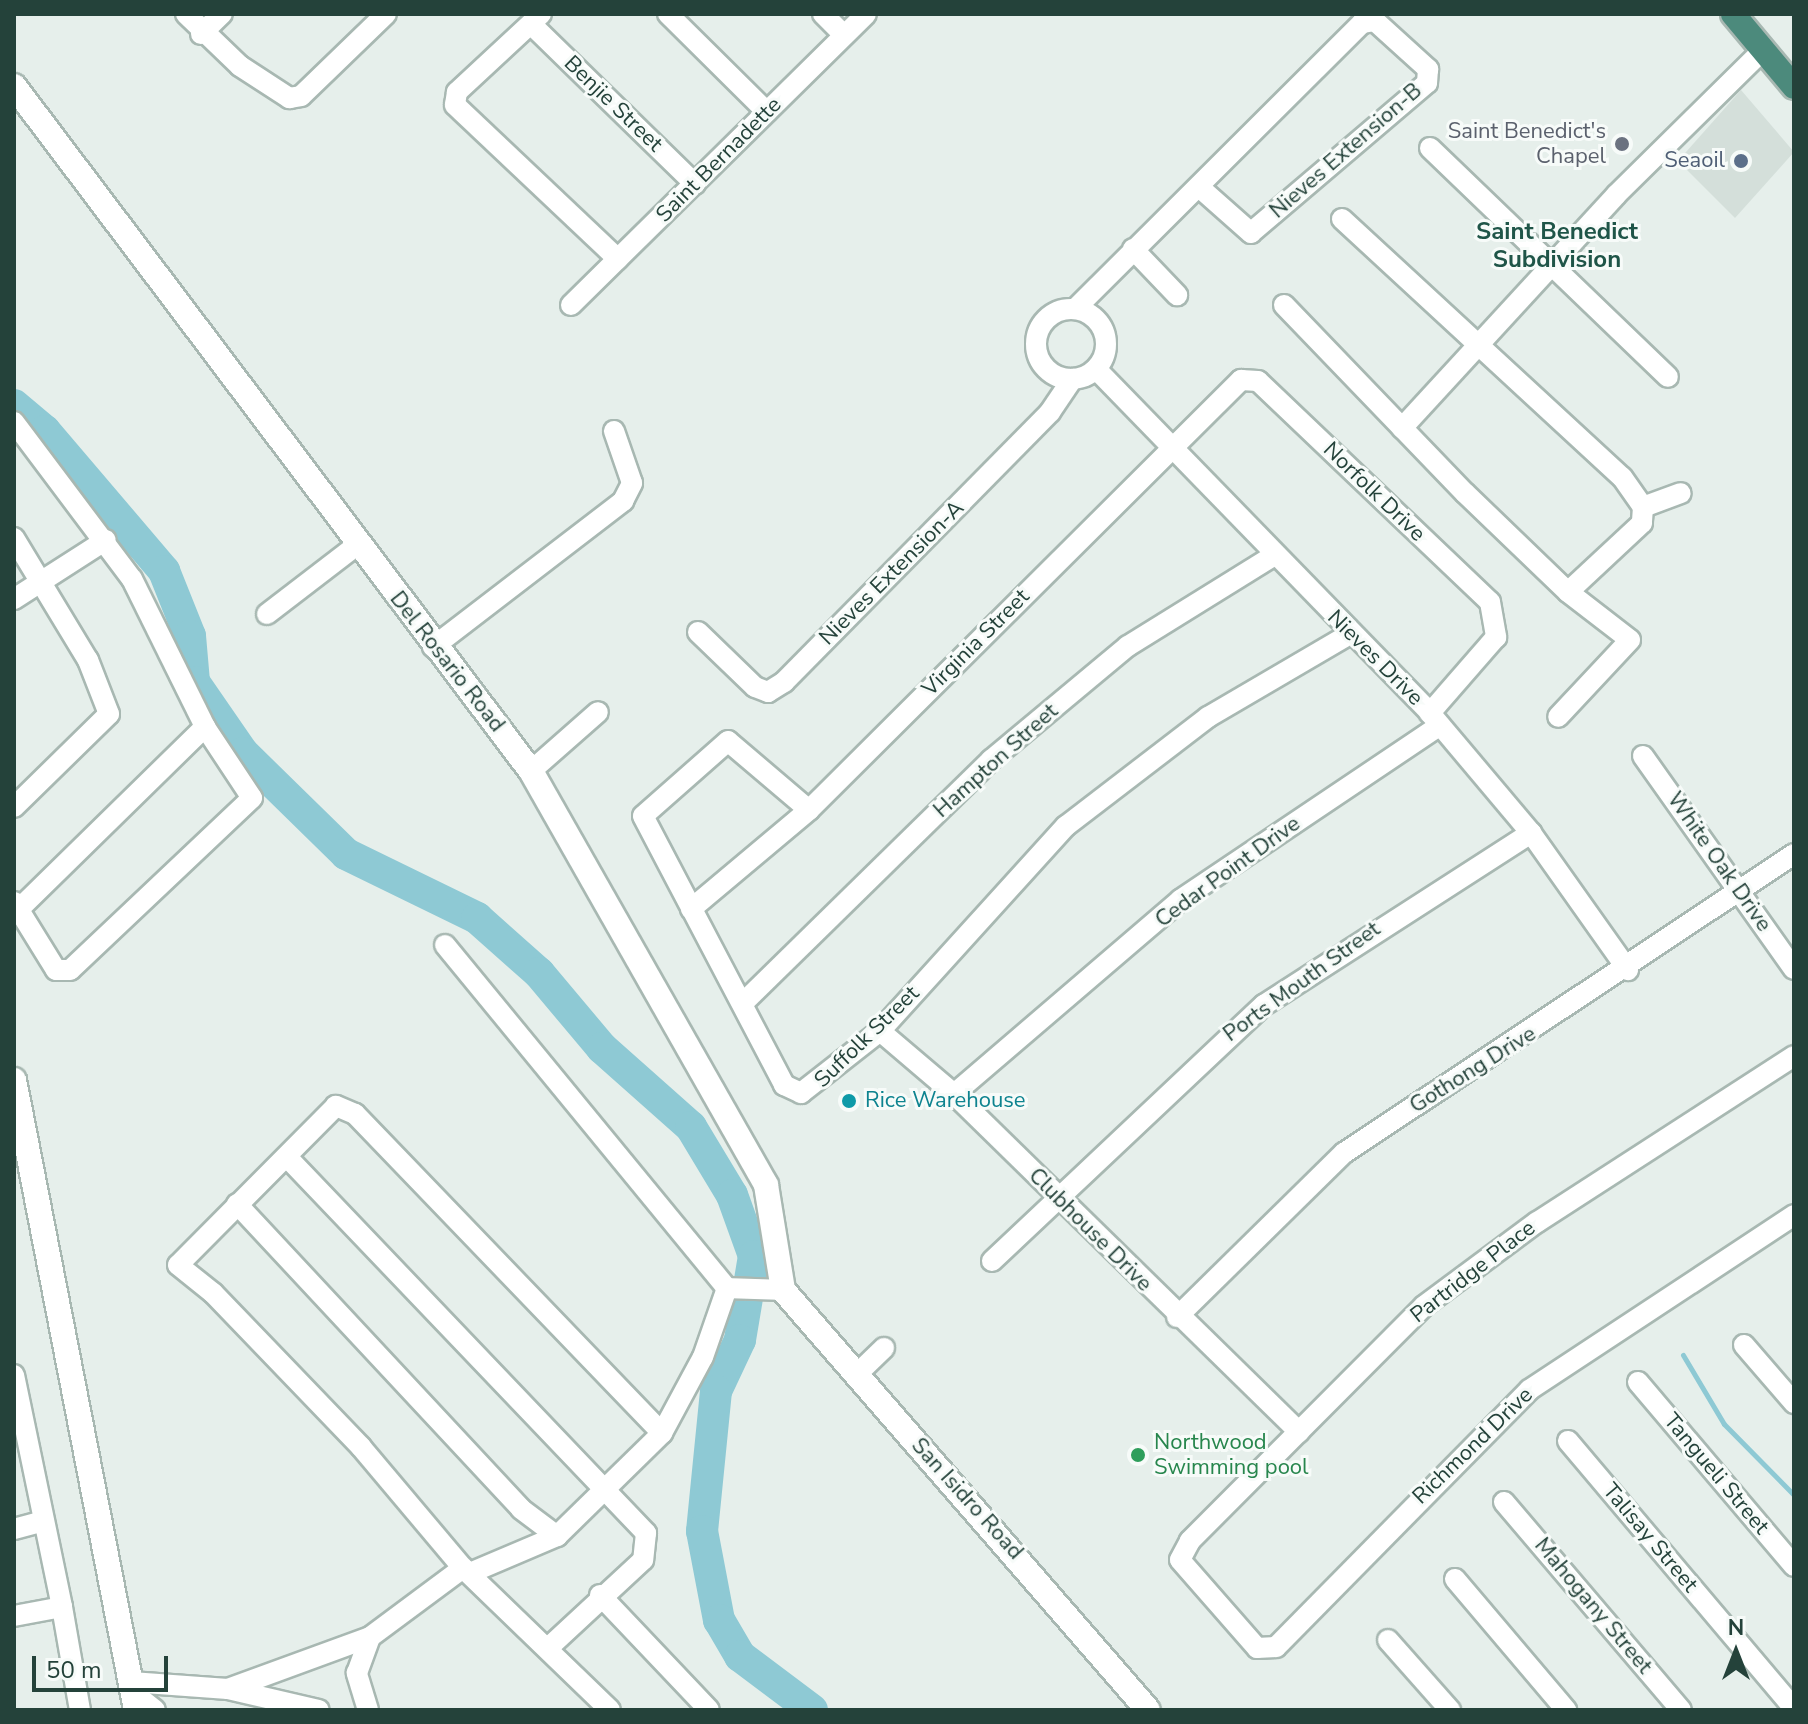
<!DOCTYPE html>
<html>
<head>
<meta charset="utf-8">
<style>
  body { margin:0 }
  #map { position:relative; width:1808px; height:1724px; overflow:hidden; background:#e6efeb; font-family:"Nunito Sans",sans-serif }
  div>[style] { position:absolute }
  .built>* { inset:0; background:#d4dfda }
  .stream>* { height:5px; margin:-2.5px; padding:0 2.5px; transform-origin:2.5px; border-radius:2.5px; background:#8ec9d4 }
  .river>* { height:32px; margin:-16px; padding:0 16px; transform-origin:16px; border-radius:16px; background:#8ec9d4 }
  .roads { filter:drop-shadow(2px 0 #a8b8b2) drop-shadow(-2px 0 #a8b8b2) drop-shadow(0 2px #a8b8b2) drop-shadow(0 -2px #a8b8b2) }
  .minor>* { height:20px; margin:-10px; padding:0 10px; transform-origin:10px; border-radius:10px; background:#fff }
  .minor>.ring { margin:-10px; padding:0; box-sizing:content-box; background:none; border:20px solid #fff; border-radius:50% }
  .tertiary>* { height:24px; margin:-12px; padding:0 12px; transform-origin:12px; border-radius:12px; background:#fff }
  .secondary>* { height:24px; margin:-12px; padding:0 12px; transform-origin:12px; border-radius:12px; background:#fff }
  .trunk>* { height:24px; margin:-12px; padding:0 12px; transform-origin:12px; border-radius:12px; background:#4c8a7c }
  .dots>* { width:22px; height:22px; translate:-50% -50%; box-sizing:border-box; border:4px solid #f7fbf9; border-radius:50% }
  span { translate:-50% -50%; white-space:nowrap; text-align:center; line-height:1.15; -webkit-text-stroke:6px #f7fbf9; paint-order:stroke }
  .street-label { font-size:22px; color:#24423a }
  .worship-label { font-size:22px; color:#5b616d }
  .right { translate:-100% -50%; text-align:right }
  .service-label { font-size:22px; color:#4e5e75 }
  .culture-label { font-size:22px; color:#0d838f }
  .left { translate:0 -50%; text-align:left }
  .leisure-label { font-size:22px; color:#27864d }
  .neighbourhood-label { font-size:24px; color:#1f5548; font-weight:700 }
  .frame { position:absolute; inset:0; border:16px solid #24423a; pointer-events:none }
  .north { position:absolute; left:1696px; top:1612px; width:80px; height:80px; -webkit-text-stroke:6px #f7fbf9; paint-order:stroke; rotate:0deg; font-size:22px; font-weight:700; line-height:32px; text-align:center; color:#24423a }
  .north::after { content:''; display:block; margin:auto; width:28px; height:36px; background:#24423a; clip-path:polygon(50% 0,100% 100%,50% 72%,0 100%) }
  .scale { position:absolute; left:32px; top:1656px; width:136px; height:36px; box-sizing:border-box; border:4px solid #24423a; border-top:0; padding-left:10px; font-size:24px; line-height:28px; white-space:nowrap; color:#24423a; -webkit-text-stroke:6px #f7fbf9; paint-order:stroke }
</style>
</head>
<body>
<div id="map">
  <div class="built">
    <div style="clip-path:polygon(1741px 90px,1794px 152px,1735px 218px,1678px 161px)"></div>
  </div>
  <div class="stream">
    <div style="left:1683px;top:1355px;width:80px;rotate:59.3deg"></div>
    <div style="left:1724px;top:1424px;width:100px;rotate:45.4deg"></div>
  </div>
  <div class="river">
    <div style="left:14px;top:405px;width:40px;rotate:40deg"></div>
    <div style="left:45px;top:431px;width:184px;rotate:49.6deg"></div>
    <div style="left:164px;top:571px;width:70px;rotate:68.2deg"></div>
    <div style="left:190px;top:636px;width:46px;rotate:85deg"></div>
    <div style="left:194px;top:682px;width:86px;rotate:55.4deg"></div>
    <div style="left:243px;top:753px;width:144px;rotate:44.4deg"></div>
    <div style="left:346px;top:854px;width:146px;rotate:26deg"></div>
    <div style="left:477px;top:918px;width:83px;rotate:41.6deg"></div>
    <div style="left:539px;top:973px;width:98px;rotate:50deg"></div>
    <div style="left:602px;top:1048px;width:119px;rotate:41.6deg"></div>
    <div style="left:691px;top:1127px;width:79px;rotate:58.9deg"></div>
    <div style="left:732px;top:1195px;width:65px;rotate:70.2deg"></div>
    <div style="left:754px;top:1256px;width:85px;rotate:99.5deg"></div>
    <div style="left:740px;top:1340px;width:56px;rotate:115.2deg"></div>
    <div style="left:716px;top:1391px;width:141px;rotate:95.7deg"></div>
    <div style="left:702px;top:1531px;width:91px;rotate:79.2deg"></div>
    <div style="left:719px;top:1620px;width:42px;rotate:59.7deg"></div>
    <div style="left:740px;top:1656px;width:90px;rotate:36.9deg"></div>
  </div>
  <div class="roads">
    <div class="minor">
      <div style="left:186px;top:14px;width:75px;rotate:43.9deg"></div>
      <div style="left:240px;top:66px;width:59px;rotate:33.1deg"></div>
      <div style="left:289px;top:98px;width:12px;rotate:-9deg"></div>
      <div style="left:301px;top:96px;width:118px;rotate:-44deg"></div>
      <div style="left:541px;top:14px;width:115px;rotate:137.1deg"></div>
      <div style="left:457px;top:92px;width:13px;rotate:99deg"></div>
      <div style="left:455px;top:105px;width:224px;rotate:43.4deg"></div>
      <div style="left:668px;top:14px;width:139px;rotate:44.7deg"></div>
      <div style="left:823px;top:14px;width:30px;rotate:45deg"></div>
      <div style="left:531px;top:24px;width:229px;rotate:44.3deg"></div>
      <div style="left:201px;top:34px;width:29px;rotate:-44deg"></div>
      <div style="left:1430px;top:148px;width:330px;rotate:43.9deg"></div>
      <div style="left:1342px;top:219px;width:381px;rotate:42.7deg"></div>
      <div style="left:1622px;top:477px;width:37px;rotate:55deg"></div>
      <div style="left:1643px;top:507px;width:16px;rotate:94deg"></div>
      <div style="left:1642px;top:523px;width:101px;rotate:137deg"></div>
      <div style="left:1133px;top:249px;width:64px;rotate:46.3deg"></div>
      <div style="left:571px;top:305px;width:414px;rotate:-44.6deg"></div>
      <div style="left:1284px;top:305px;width:261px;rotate:46.1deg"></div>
      <div style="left:1465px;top:493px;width:143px;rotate:43.9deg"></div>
      <div style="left:1568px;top:592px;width:78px;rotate:37.7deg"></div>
      <div style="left:1630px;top:640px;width:105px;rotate:133.1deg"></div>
      <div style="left:1075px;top:309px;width:405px;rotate:-44.9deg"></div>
      <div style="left:1362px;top:23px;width:13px;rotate:-9deg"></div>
      <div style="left:1375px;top:21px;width:72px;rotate:42.2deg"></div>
      <div style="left:1428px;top:69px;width:14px;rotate:94deg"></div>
      <div style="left:1427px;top:83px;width:231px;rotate:139.6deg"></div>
      <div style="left:1251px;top:233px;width:69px;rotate:-138.5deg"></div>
      <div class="ring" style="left:1036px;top:309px;width:50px;height:50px"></div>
      <div style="left:1096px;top:369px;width:479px;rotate:45.8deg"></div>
      <div style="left:1430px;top:713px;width:157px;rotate:49.9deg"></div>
      <div style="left:1531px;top:833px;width:168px;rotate:54.7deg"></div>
      <div style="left:14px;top:422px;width:196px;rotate:53.1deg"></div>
      <div style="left:132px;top:579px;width:165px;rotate:63.7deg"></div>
      <div style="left:205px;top:727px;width:85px;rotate:56.5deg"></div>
      <div style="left:252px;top:798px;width:250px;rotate:136.6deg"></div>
      <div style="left:70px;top:970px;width:14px;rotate:180deg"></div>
      <div style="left:56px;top:970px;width:80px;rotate:-121.7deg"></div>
      <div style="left:1402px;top:428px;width:316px;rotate:-47.4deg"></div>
      <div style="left:1616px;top:195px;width:206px;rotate:-44.6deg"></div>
      <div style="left:1643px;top:507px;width:40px;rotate:-20.2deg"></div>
      <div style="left:14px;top:538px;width:143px;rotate:58.8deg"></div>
      <div style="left:88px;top:660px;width:58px;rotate:68.7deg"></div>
      <div style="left:109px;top:714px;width:133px;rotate:135.6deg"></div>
      <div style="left:14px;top:599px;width:109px;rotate:-32.7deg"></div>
      <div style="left:267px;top:614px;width:113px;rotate:-37.5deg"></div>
      <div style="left:698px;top:632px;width:79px;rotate:44deg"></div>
      <div style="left:755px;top:687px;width:14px;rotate:21deg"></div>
      <div style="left:768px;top:692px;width:19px;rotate:-32deg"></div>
      <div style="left:784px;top:682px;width:379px;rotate:-45.4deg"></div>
      <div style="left:1050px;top:412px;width:40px;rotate:-56deg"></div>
      <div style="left:433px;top:647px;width:240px;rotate:-37.5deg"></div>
      <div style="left:623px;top:501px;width:20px;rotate:-63deg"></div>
      <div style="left:632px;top:483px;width:55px;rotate:-109.1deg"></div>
      <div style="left:1643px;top:756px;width:261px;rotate:54.7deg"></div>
      <div style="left:531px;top:771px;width:89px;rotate:-41.4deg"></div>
      <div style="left:809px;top:810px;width:106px;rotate:-139.6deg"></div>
      <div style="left:728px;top:741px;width:113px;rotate:138.6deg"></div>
      <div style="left:643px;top:816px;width:304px;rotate:62.3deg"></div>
      <div style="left:784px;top:1085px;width:19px;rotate:25deg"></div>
      <div style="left:801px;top:1093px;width:100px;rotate:-38.1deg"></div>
      <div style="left:880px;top:1031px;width:277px;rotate:-47.8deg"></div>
      <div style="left:1066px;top:826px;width:179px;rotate:-37.5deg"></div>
      <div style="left:1208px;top:717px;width:164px;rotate:-30.3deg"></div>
      <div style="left:691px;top:909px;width:154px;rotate:-40deg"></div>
      <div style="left:809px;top:810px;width:610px;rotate:-44.87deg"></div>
      <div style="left:1241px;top:380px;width:17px;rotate:3deg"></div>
      <div style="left:1258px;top:381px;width:320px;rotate:43.6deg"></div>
      <div style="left:1490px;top:602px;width:36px;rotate:80deg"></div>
      <div style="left:1496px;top:637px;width:101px;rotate:131deg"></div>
      <div style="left:18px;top:910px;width:262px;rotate:-44.4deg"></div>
      <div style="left:445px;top:945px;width:444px;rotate:50.6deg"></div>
      <div style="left:727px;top:1288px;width:56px;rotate:2deg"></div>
      <div style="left:744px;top:1002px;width:346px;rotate:-44.4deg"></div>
      <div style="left:991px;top:760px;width:178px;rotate:-39.8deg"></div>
      <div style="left:1128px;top:646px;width:173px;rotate:-31.8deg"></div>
      <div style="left:880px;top:1031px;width:97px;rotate:40.4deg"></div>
      <div style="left:954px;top:1094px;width:483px;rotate:44.4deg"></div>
      <div style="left:1794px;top:1056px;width:306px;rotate:147.1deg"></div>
      <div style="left:1537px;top:1222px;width:141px;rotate:143.4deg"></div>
      <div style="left:1424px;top:1306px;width:332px;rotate:134.9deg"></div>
      <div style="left:1190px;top:1541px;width:21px;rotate:118deg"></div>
      <div style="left:1180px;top:1560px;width:117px;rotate:48.8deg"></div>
      <div style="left:1257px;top:1648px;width:19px;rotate:-3deg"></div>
      <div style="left:1276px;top:1647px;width:361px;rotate:-45.4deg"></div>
      <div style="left:1529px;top:1390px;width:318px;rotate:-33.4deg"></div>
      <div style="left:954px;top:1094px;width:298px;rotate:-40.6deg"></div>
      <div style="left:1180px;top:900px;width:312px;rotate:-33.9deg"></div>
      <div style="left:287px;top:1157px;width:520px;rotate:46.32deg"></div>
      <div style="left:646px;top:1533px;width:27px;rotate:96deg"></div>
      <div style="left:643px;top:1560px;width:127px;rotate:137.2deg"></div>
      <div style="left:237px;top:1204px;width:417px;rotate:47deg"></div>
      <div style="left:521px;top:1509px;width:45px;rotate:36.9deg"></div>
      <div style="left:992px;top:1261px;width:374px;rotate:-43.3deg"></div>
      <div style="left:1264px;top:1005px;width:318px;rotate:-32.8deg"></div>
      <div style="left:1177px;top:1317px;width:234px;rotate:-44.5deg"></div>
      <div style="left:1344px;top:1153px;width:540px;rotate:-33.6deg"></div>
      <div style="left:1744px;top:1345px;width:77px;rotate:49.2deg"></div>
      <div style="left:14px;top:1375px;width:237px;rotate:78.3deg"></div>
      <div style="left:62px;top:1607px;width:49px;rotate:169.4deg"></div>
      <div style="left:856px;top:1375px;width:39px;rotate:-44deg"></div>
      <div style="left:1638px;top:1382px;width:241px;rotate:49.7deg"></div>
      <div style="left:662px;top:1433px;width:86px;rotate:-61.7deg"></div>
      <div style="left:703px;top:1357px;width:73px;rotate:-70.8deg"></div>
      <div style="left:1568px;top:1441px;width:350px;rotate:49.8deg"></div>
      <div style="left:1504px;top:1502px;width:273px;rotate:49.6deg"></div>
      <div style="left:14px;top:1529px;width:28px;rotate:-15deg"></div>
      <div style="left:470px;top:1573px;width:95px;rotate:-23deg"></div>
      <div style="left:557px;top:1536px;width:147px;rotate:-44.4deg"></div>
      <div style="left:662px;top:1433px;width:443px;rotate:-133.9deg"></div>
      <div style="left:355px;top:1114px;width:21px;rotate:-157deg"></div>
      <div style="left:336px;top:1106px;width:224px;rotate:134.8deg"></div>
      <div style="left:178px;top:1265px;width:45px;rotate:38.7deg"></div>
      <div style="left:213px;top:1293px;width:214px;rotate:46.1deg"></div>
      <div style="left:361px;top:1447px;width:158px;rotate:49.9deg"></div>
      <div style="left:463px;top:1568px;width:204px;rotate:44deg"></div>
      <div style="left:1455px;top:1579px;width:172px;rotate:49.7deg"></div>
      <div style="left:600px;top:1595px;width:158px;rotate:46.5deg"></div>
      <div style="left:62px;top:1607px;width:105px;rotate:80.1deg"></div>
      <div style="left:1388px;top:1640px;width:94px;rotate:48.5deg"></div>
      <div style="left:131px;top:1682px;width:97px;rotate:4.1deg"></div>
      <div style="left:228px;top:1689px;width:151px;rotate:-20.1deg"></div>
      <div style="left:228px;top:1689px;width:93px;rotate:13deg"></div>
      <div style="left:132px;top:1692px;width:29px;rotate:38deg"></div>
      <div style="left:368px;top:1710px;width:39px;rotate:-107deg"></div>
      <div style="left:357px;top:1673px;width:38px;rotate:-70deg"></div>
      <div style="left:370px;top:1637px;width:116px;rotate:-36.6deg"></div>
    </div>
    <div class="tertiary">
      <div style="left:14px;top:1080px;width:642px;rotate:79.04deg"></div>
    </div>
    <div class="secondary">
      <div style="left:14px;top:86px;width:858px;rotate:52.96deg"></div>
      <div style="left:531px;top:771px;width:476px;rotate:60.4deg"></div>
      <div style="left:766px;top:1185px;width:106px;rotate:80.8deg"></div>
      <div style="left:783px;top:1290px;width:556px;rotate:49.01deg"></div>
    </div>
    <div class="trunk">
      <div style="left:1733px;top:14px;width:95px;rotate:50.1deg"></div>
    </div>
  </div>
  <div class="dots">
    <div style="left:1622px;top:144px;background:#6b7280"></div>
    <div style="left:1741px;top:161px;background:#5c6f8a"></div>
    <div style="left:849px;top:1101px;background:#0f9aa8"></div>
    <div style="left:1138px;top:1455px;background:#2e9e5b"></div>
  </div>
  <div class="street-label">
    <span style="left:613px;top:104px;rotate:44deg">Benjie Street</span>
    <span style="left:1346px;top:151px;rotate:-41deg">Nieves Extension-B</span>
    <span style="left:719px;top:160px;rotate:-45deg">Saint Bernadette</span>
    <span style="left:1374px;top:492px;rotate:44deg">Norfolk Drive</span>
    <span style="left:892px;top:573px;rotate:-45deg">Nieves Extension-A</span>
    <span style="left:976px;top:643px;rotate:-45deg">Virginia Street</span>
    <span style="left:1375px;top:658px;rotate:45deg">Nieves Drive</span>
    <span style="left:447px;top:662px;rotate:52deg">Del Rosario Road</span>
    <span style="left:996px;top:761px;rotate:-42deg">Hampton Street</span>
    <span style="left:1719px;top:862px;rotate:55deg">White Oak Drive</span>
    <span style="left:1228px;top:872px;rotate:-36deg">Cedar Point Drive</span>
    <span style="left:1302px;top:982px;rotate:-36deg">Ports Mouth Street</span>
    <span style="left:867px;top:1037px;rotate:-44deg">Suffolk Street</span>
    <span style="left:1473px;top:1070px;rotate:-32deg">Gothong Drive</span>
    <span style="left:1090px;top:1230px;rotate:45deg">Clubhouse Drive</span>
    <span style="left:1473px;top:1272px;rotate:-38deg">Partridge Place</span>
    <span style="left:1473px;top:1446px;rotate:-44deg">Richmond Drive</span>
    <span style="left:1716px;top:1474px;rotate:50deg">Tangueli Street</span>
    <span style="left:967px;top:1499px;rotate:48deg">San Isidro Road</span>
    <span style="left:1650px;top:1538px;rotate:50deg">Talisay Street</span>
    <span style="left:1593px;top:1606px;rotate:50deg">Mahogany Street</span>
  </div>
  <div class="worship-label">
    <span class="right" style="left:1606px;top:144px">Saint Benedict's<br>Chapel</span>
  </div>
  <div class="service-label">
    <span class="right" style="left:1725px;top:161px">Seaoil</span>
  </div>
  <div class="culture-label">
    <span class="left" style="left:865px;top:1101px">Rice Warehouse</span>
  </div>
  <div class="leisure-label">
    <span class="left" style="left:1154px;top:1455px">Northwood<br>Swimming pool</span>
  </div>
  <div class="neighbourhood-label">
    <span style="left:1557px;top:246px">Saint Benedict<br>Subdivision</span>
  </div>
  <div class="frame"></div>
  <div class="north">N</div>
  <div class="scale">50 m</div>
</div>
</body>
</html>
